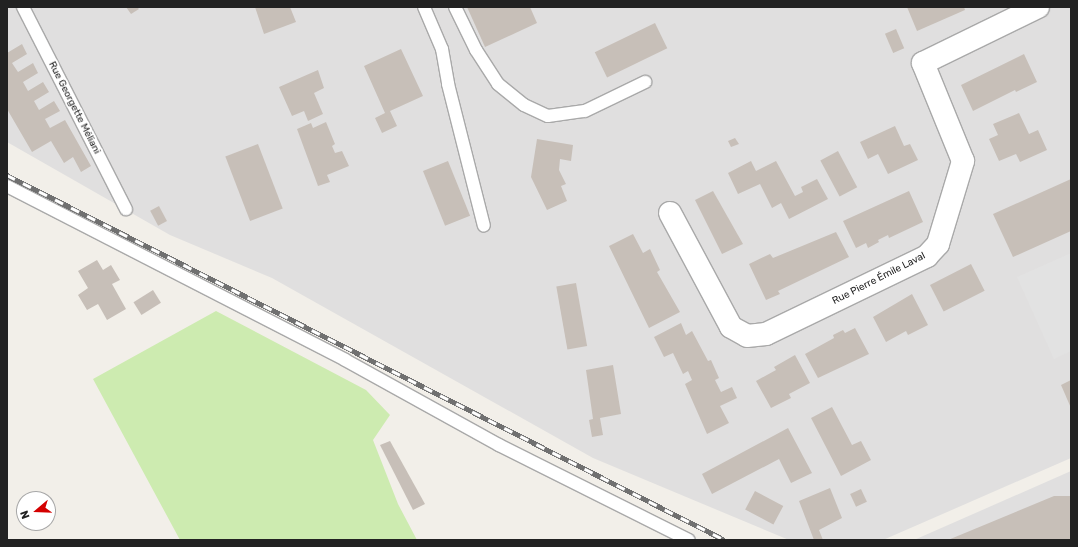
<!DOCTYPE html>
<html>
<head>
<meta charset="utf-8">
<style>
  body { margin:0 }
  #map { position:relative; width:1078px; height:547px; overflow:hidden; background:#f2efe9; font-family:Rubik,sans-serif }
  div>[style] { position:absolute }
  .residential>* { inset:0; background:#e0dfdf }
  .grass>* { inset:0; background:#cdebb0 }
  .parking>* { inset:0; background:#e2e2e2 }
  .building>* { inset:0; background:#c7bfb8; transform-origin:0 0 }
  .roads { filter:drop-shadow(1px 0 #a9a9a9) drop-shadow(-1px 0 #a9a9a9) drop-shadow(0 1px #a9a9a9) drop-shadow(0 -1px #a9a9a9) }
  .service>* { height:12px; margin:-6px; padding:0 6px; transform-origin:6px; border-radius:6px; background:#fff }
  .minor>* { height:22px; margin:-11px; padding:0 11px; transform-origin:11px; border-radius:11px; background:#fff }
  .rail>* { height:4.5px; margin-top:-2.25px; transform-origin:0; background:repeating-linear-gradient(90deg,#fff 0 9px,#707070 0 18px); box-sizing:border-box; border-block:1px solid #707070 }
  span { translate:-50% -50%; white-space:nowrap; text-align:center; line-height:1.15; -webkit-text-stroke:3.5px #fff; paint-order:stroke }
  .street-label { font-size:10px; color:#222 }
  .frame { position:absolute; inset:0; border:8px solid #222; pointer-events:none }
  .north { position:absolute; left:16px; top:491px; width:40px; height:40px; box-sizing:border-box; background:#fff; border:1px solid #a7a7a7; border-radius:50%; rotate:251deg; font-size:11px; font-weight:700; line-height:16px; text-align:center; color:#222 }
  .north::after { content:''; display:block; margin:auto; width:14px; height:18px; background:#d40000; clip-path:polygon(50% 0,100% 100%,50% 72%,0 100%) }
</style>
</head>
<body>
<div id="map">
  <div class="residential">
    <div style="clip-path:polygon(7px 7px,1071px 7px,1071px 458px,883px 540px,789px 540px,593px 458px,272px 278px,170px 235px,7px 142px)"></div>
    <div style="clip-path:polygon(1071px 471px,1071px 540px,914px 540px)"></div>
  </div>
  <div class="grass">
    <div style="clip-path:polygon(216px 311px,366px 390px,390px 415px,373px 440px,398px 504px,417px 540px,180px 540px,93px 379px)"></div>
  </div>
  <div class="parking">
    <div style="clip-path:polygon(1071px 253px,1071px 351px,1054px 359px,1017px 277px)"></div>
  </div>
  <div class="building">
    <div style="clip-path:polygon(126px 7px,137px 7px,139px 9px,131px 14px)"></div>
    <div style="clip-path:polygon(255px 7px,290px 7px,296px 22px,264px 34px)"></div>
    <div style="clip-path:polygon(467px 7px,530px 7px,537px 23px,485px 47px)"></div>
    <div style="clip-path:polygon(907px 7px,964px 7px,965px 10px,917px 31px)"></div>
    <div style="left:655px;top:23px;width:28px;height:67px;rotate:64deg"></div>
    <div style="left:896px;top:29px;width:21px;height:12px;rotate:67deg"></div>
    <div style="clip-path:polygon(22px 44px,27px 54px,12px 63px,18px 72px,33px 63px,38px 73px,23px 82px,28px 91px,43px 82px,49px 92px,34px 101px,39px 110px,54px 101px,60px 111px,45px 119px,50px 128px,65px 120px,91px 166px,81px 172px,73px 157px,64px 163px,51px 141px,32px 152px,7px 109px,7px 53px)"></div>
    <div style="clip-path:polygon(401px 49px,423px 96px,390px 111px,397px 126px,382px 133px,375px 118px,385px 113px,364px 66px)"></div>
    <div style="clip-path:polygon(1024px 54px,1037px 82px,1016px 92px,1015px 90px,973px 111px,961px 85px)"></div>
    <div style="clip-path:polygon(318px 70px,324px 88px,314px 93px,323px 114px,308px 121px,304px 111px,292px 116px,279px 87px)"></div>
    <div style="clip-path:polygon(1019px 113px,1029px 134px,1038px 130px,1047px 150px,1020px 162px,1016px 154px,999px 161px,989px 139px,998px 135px,993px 124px)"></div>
    <div style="clip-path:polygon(326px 122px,335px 144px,332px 146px,335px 153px,342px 151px,349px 166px,327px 175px,330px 182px,318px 186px,297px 129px,311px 123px,313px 128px)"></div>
    <div style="clip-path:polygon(895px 126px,904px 146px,910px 144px,918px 160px,888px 174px,878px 154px,868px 159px,860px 142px)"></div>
    <div style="clip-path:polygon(735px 138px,739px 144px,731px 147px,728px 141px)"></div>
    <div style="clip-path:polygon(537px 139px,573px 145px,571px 161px,560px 159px,559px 170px,566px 184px,561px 186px,567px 201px,547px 210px,531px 177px)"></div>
    <div style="left:258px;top:144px;width:69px;height:35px;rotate:69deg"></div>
    <div style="left:838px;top:151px;width:41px;height:20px;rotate:62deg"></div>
    <div style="left:448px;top:161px;width:59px;height:27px;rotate:68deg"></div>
    <div style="clip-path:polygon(751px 161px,756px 171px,776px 161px,795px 196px,803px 192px,801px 187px,817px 179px,828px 199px,789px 219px,781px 203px,772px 208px,760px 184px,738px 194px,728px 173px)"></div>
    <div style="clip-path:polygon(1071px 179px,1071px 231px,1013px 257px,993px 214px)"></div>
    <div style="clip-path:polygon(713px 191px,743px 244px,722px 254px,695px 200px)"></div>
    <div style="clip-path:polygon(909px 191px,923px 222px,889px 238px,888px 235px,878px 240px,879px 242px,868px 248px,866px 243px,856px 248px,843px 221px)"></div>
    <div style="left:159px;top:206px;width:17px;height:10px;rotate:62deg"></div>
    <div style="clip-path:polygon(836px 232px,849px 257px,778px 291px,780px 294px,766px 300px,749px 264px,770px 254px,773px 258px)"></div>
    <div style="clip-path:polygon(633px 234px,643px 253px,650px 249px,660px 270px,657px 272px,680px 312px,649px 328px,609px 246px)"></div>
    <div style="clip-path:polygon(97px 260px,103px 270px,111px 265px,120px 280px,112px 284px,126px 309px,107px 320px,98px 304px,87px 310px,78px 295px,88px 288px,78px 271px)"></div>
    <div style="left:971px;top:264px;width:30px;height:46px;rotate:63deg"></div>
    <div style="left:576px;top:283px;width:64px;height:20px;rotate:80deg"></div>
    <div style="left:153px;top:290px;width:15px;height:23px;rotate:58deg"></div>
    <div style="clip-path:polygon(912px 294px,928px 325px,908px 335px,906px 331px,886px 342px,873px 317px)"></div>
    <div style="clip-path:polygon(681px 323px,686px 335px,692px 331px,708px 361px,711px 360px,719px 378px,715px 380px,721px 392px,732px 387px,737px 398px,720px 406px,729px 423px,707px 434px,685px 384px,692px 380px,688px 371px,683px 374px,673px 353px,664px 357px,654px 337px)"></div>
    <div style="clip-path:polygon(855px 328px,869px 354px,818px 378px,805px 354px,834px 338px,833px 335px,843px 330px,845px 333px)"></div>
    <div style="clip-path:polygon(795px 355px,810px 383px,789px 394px,791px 398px,771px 408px,756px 381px,776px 370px,774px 367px)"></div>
    <div style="clip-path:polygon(613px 365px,621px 414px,600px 418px,603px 435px,592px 437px,589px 420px,593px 419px,586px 370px)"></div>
    <div style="clip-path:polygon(1071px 380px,1071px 408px,1061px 385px)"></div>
    <div style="clip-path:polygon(832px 407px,852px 445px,861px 441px,871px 460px,841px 476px,811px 418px)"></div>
    <div style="clip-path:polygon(788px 428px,812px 473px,791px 483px,779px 459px,712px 494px,702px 474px)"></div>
    <div style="clip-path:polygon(390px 441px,425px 504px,413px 510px,380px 445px)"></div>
    <div style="clip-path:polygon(830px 488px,842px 518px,819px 530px,823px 540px,814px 540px,799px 501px)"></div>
    <div style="left:861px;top:489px;width:14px;height:12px;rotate:65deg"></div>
    <div style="left:755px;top:491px;width:32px;height:21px;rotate:28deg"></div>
    <div style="clip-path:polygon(1054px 496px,1071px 496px,1071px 540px,948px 540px)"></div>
  </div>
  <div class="roads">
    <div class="service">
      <div style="left:23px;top:7px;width:227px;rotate:63deg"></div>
      <div style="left:424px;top:7px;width:46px;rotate:66.8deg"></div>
      <div style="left:442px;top:49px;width:36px;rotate:80deg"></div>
      <div style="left:448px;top:84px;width:146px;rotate:75.8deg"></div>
      <div style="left:455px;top:7px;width:48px;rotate:64deg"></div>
      <div style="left:476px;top:50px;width:40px;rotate:57.1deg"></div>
      <div style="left:498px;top:84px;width:33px;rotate:39deg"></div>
      <div style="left:524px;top:105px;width:26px;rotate:25deg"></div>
      <div style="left:548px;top:116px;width:37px;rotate:-8deg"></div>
      <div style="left:585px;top:111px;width:67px;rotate:-25.8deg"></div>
      <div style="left:7px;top:186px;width:380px;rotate:27.2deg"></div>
      <div style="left:345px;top:360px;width:176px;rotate:28.9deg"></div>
      <div style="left:499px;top:445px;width:212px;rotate:26.6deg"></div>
    </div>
    <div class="minor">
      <div style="left:670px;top:213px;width:129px;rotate:61.8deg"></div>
      <div style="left:731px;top:327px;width:18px;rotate:29deg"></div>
      <div style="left:747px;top:336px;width:19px;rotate:-6deg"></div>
      <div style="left:766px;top:334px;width:179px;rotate:-25.8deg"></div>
      <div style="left:927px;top:256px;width:16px;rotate:-47deg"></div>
      <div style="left:938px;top:244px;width:87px;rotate:-73.2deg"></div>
      <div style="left:963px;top:161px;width:106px;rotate:-112.2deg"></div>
      <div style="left:923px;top:63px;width:128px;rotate:-26deg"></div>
    </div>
  </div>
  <div class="rail">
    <div style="left:7px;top:175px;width:805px;rotate:26.95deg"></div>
  </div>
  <div class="street-label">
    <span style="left:74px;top:108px;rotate:63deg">Rue Georgette Méliani</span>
    <span style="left:879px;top:279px;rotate:-27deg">Rue Pierre Émile Laval</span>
  </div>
  <div class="frame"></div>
  <div class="north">N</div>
</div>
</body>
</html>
